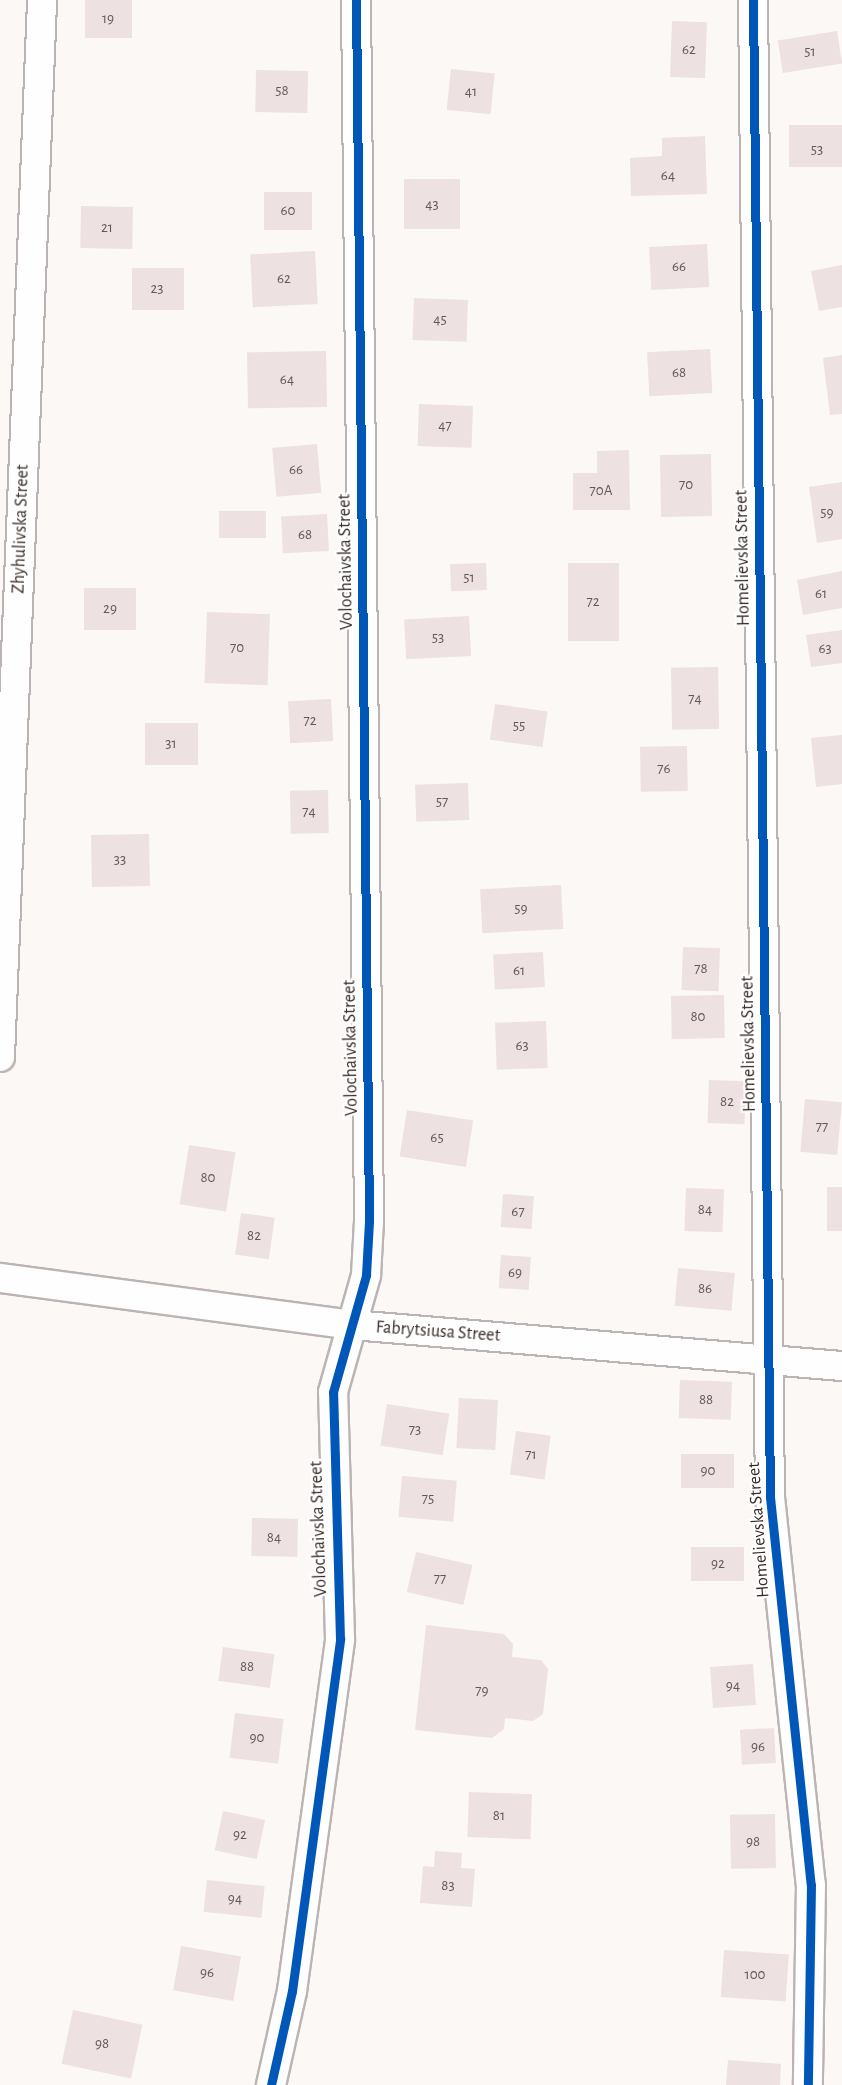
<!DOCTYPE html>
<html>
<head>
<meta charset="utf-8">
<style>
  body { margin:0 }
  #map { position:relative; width:842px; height:2085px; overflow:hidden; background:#fbf8f6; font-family:"Alegreya Sans",sans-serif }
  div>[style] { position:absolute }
  .building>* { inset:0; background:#ede1e1; transform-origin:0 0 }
  .roads { filter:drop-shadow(2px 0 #bcb4b2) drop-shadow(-2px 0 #bcb4b2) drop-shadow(0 2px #bcb4b2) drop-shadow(0 -2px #bcb4b2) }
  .minor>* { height:28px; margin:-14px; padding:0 14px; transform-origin:14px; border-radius:14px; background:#fefefe }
  .cycleway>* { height:9px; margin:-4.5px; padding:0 4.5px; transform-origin:4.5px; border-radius:4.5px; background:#0057b8 }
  span { translate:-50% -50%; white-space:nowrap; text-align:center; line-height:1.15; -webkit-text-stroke:4.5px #fff; paint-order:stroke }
  .number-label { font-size:15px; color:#645855 }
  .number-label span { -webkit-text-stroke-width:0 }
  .street-label { font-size:18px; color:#352925 }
</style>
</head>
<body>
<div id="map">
  <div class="building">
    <div style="left:85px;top:0;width:47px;height:38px"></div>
    <div style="left:672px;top:21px;width:35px;height:56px;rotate:2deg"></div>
    <div style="left:837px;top:31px;width:33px;height:60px;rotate:81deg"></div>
    <div style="left:451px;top:69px;width:44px;height:41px;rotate:6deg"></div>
    <div style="left:256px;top:70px;width:52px;height:42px;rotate:1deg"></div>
    <div style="left:842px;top:125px;width:42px;height:53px;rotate:90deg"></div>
    <div style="clip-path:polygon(705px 136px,707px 194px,631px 196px,630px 158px,662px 156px,662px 138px)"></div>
    <div style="left:460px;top:179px;width:50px;height:56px;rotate:90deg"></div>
    <div style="left:264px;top:192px;width:48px;height:38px"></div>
    <div style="left:81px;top:206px;width:52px;height:42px;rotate:1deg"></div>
    <div style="left:707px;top:244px;width:43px;height:58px;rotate:87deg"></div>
    <div style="left:315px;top:251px;width:53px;height:65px;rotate:87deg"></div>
    <div style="clip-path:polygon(842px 265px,842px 307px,819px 311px,811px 271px)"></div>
    <div style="left:132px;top:268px;width:52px;height:42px"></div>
    <div style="left:414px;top:298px;width:54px;height:42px;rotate:2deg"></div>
    <div style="left:710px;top:349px;width:44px;height:63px;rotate:87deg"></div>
    <div style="left:326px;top:351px;width:56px;height:79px;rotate:89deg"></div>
    <div style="clip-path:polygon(842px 355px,842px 414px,830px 415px,823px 358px)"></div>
    <div style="left:419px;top:404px;width:54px;height:42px;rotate:2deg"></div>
    <div style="left:317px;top:444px;width:49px;height:45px;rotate:85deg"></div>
    <div style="clip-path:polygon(629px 450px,630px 510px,573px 510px,573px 473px,597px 473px,597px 451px)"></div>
    <div style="left:711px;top:454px;width:62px;height:51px;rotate:89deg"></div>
    <div style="clip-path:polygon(842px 482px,842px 539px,817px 543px,809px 487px)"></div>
    <div style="left:219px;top:511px;width:47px;height:27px"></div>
    <div style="left:327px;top:514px;width:37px;height:46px;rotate:87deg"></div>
    <div style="left:486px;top:563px;width:27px;height:36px;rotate:88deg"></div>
    <div style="left:568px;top:563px;width:51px;height:78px"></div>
    <div style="clip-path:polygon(842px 571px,842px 608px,803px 615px,797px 580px)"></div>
    <div style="left:84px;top:588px;width:52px;height:42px"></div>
    <div style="left:207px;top:612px;width:63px;height:71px;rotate:2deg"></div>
    <div style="left:469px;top:616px;width:40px;height:65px;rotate:87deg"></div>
    <div style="clip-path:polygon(842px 630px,842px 663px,811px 667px,806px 635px)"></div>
    <div style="left:718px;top:667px;width:62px;height:47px;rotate:89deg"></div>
    <div style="left:331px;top:699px;width:42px;height:43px;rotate:87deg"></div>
    <div style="left:495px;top:704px;width:53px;height:36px;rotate:8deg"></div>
    <div style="left:145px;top:723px;width:53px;height:42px"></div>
    <div style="clip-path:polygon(842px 735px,842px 784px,816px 787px,811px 738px)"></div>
    <div style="left:687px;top:746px;width:45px;height:47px;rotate:89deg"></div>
    <div style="left:468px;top:783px;width:37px;height:53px;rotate:88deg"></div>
    <div style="left:328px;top:790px;width:43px;height:38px;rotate:89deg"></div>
    <div style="left:149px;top:834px;width:52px;height:58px;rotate:89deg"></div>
    <div style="left:561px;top:885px;width:44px;height:81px;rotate:87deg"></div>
    <div style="left:683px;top:947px;width:37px;height:43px;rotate:2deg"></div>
    <div style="left:543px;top:952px;width:35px;height:50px;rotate:87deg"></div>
    <div style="left:724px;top:995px;width:43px;height:53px;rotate:89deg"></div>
    <div style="left:546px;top:1021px;width:47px;height:51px;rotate:88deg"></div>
    <div style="left:709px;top:1080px;width:37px;height:43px;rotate:2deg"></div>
    <div style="left:805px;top:1099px;width:37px;height:53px;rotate:5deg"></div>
    <div style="left:407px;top:1110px;width:67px;height:47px;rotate:9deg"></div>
    <div style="left:189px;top:1145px;width:47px;height:60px;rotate:9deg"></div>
    <div style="left:827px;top:1187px;width:15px;height:44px"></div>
    <div style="left:686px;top:1188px;width:38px;height:43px;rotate:2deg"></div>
    <div style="left:503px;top:1194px;width:31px;height:33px;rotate:4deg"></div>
    <div style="left:241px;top:1213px;width:34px;height:42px;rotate:8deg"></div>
    <div style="left:501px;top:1255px;width:30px;height:33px;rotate:4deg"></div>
    <div style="left:678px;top:1268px;width:57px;height:38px;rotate:5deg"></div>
    <div style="left:680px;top:1380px;width:52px;height:38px;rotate:2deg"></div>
    <div style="left:459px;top:1398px;width:39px;height:50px;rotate:3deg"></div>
    <div style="left:387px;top:1404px;width:63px;height:42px;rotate:9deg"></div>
    <div style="left:516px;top:1431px;width:35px;height:44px;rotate:8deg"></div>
    <div style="left:734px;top:1454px;width:34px;height:53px;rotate:90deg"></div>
    <div style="left:402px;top:1476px;width:55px;height:41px;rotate:5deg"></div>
    <div style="left:252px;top:1518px;width:46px;height:38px;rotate:1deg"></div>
    <div style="left:691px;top:1547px;width:53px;height:34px"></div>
    <div style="left:416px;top:1552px;width:58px;height:41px;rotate:13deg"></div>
    <div style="clip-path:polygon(426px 1625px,504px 1634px,513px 1644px,512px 1657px,541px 1660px,548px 1669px,543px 1714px,533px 1721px,505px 1718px,504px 1729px,492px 1738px,415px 1730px)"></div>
    <div style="left:223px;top:1647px;width:52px;height:34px;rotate:8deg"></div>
    <div style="left:753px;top:1664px;width:41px;height:43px;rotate:86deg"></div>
    <div style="left:235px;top:1713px;width:49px;height:45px;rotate:7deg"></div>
    <div style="left:774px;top:1728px;width:35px;height:34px;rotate:87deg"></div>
    <div style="left:469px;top:1792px;width:63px;height:45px;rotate:2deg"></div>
    <div style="left:223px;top:1811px;width:43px;height:40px;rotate:12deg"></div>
    <div style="left:775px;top:1814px;width:54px;height:45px;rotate:89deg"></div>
    <div style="clip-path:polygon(435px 1851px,462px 1853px,461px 1868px,475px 1869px,472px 1907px,420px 1903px,423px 1866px,434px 1867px)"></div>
    <div style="left:207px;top:1880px;width:58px;height:32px;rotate:6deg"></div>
    <div style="left:181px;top:1946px;width:61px;height:45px;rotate:10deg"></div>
    <div style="left:724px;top:1950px;width:65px;height:47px;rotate:4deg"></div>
    <div style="left:73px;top:2010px;width:71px;height:55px;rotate:12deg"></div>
    <div style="clip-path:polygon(728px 2060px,781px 2064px,780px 2085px,726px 2085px)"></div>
  </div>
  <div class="roads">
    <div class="minor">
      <div style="left:753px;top:0;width:1497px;rotate:89.35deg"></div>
      <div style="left:770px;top:1497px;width:390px;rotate:84deg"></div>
      <div style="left:811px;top:1885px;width:200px;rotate:90.9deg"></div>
      <div style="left:0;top:1057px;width:1058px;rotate:-87.72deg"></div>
      <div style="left:0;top:1278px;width:356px;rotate:7.6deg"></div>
      <div style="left:353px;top:1325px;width:491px;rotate:4.8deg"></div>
      <div style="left:271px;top:2085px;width:96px;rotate:-77.4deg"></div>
      <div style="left:292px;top:1991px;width:355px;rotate:-82.2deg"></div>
      <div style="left:340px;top:1639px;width:247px;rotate:-91.6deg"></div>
      <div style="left:333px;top:1392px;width:122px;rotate:-74.2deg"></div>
      <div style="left:366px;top:1275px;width:54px;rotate:-86.8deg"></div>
      <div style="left:369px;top:1221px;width:1221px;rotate:-90.61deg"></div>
    </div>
  </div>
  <div class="cycleway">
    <div style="left:753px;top:0;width:1497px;rotate:89.35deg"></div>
    <div style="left:770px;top:1497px;width:390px;rotate:84deg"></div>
    <div style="left:811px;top:1885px;width:200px;rotate:90.9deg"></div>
    <div style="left:271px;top:2085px;width:96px;rotate:-77.4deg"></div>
    <div style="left:292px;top:1991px;width:355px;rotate:-82.2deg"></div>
    <div style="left:340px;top:1639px;width:247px;rotate:-91.6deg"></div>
    <div style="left:333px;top:1392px;width:122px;rotate:-74.2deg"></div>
    <div style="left:366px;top:1275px;width:54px;rotate:-86.8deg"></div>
    <div style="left:369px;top:1221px;width:1221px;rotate:-90.61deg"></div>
  </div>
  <div class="number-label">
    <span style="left:108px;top:19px">19</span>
    <span style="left:689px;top:50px">62</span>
    <span style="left:810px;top:52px">51</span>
    <span style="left:282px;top:91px">58</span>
    <span style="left:471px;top:92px">41</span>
    <span style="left:817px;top:150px">53</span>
    <span style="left:668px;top:176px">64</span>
    <span style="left:432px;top:205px">43</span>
    <span style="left:288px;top:211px">60</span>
    <span style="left:107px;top:228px">21</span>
    <span style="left:679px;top:267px">66</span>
    <span style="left:284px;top:279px">62</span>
    <span style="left:157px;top:289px">23</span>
    <span style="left:440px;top:320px">45</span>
    <span style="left:679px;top:373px">68</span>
    <span style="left:287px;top:380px">64</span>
    <span style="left:445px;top:426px">47</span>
    <span style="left:296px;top:470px">66</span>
    <span style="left:686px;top:485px">70</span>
    <span style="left:601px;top:491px">70А</span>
    <span style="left:827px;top:513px">59</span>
    <span style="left:305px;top:535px">68</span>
    <span style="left:469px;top:578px">51</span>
    <span style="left:821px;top:594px">61</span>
    <span style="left:593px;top:602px">72</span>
    <span style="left:110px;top:609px">29</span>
    <span style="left:438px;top:638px">53</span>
    <span style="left:237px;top:648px">70</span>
    <span style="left:825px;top:649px">63</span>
    <span style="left:695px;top:699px">74</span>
    <span style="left:310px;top:721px">72</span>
    <span style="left:519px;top:726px">55</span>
    <span style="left:171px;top:744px">31</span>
    <span style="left:664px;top:769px">76</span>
    <span style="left:442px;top:802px">57</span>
    <span style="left:309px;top:812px">74</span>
    <span style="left:120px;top:860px">33</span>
    <span style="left:521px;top:909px">59</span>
    <span style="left:701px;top:969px">78</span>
    <span style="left:519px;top:971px">61</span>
    <span style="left:698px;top:1017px">80</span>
    <span style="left:522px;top:1046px">63</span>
    <span style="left:727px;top:1102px">82</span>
    <span style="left:822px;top:1127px">77</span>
    <span style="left:437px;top:1138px">65</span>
    <span style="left:208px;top:1178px">80</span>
    <span style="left:705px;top:1210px">84</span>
    <span style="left:518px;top:1212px">67</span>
    <span style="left:254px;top:1236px">82</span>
    <span style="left:515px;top:1273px">69</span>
    <span style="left:705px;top:1289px">86</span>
    <span style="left:706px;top:1400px">88</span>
    <span style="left:415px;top:1430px">73</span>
    <span style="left:531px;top:1455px">71</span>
    <span style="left:708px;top:1471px">90</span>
    <span style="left:428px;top:1499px">75</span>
    <span style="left:274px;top:1538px">84</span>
    <span style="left:718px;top:1564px">92</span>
    <span style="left:440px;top:1579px">77</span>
    <span style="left:247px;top:1667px">88</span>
    <span style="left:733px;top:1686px">94</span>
    <span style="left:482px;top:1691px">79</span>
    <span style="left:257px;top:1738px">90</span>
    <span style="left:758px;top:1747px">96</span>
    <span style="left:499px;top:1816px">81</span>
    <span style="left:240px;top:1835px">92</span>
    <span style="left:753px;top:1842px">98</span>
    <span style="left:448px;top:1886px">83</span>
    <span style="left:235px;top:1899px">94</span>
    <span style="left:207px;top:1973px">96</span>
    <span style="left:755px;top:1975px">100</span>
    <span style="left:102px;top:2044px">98</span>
  </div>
  <div class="street-label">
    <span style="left:21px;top:529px;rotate:-88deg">Zhyhulivska Street</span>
    <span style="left:743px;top:558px;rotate:-91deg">Homelievska Street</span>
    <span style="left:346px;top:562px;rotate:-91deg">Volochaivska Street</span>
    <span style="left:749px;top:1044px;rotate:-91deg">Homelievska Street</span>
    <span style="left:351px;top:1048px;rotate:-91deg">Volochaivska Street</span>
    <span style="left:438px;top:1332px;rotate:4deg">Fabrytsiusa Street</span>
    <span style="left:319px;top:1529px;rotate:-92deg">Volochaivska Street</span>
    <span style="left:759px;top:1530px;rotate:-94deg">Homelievska Street</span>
  </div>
</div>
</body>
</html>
